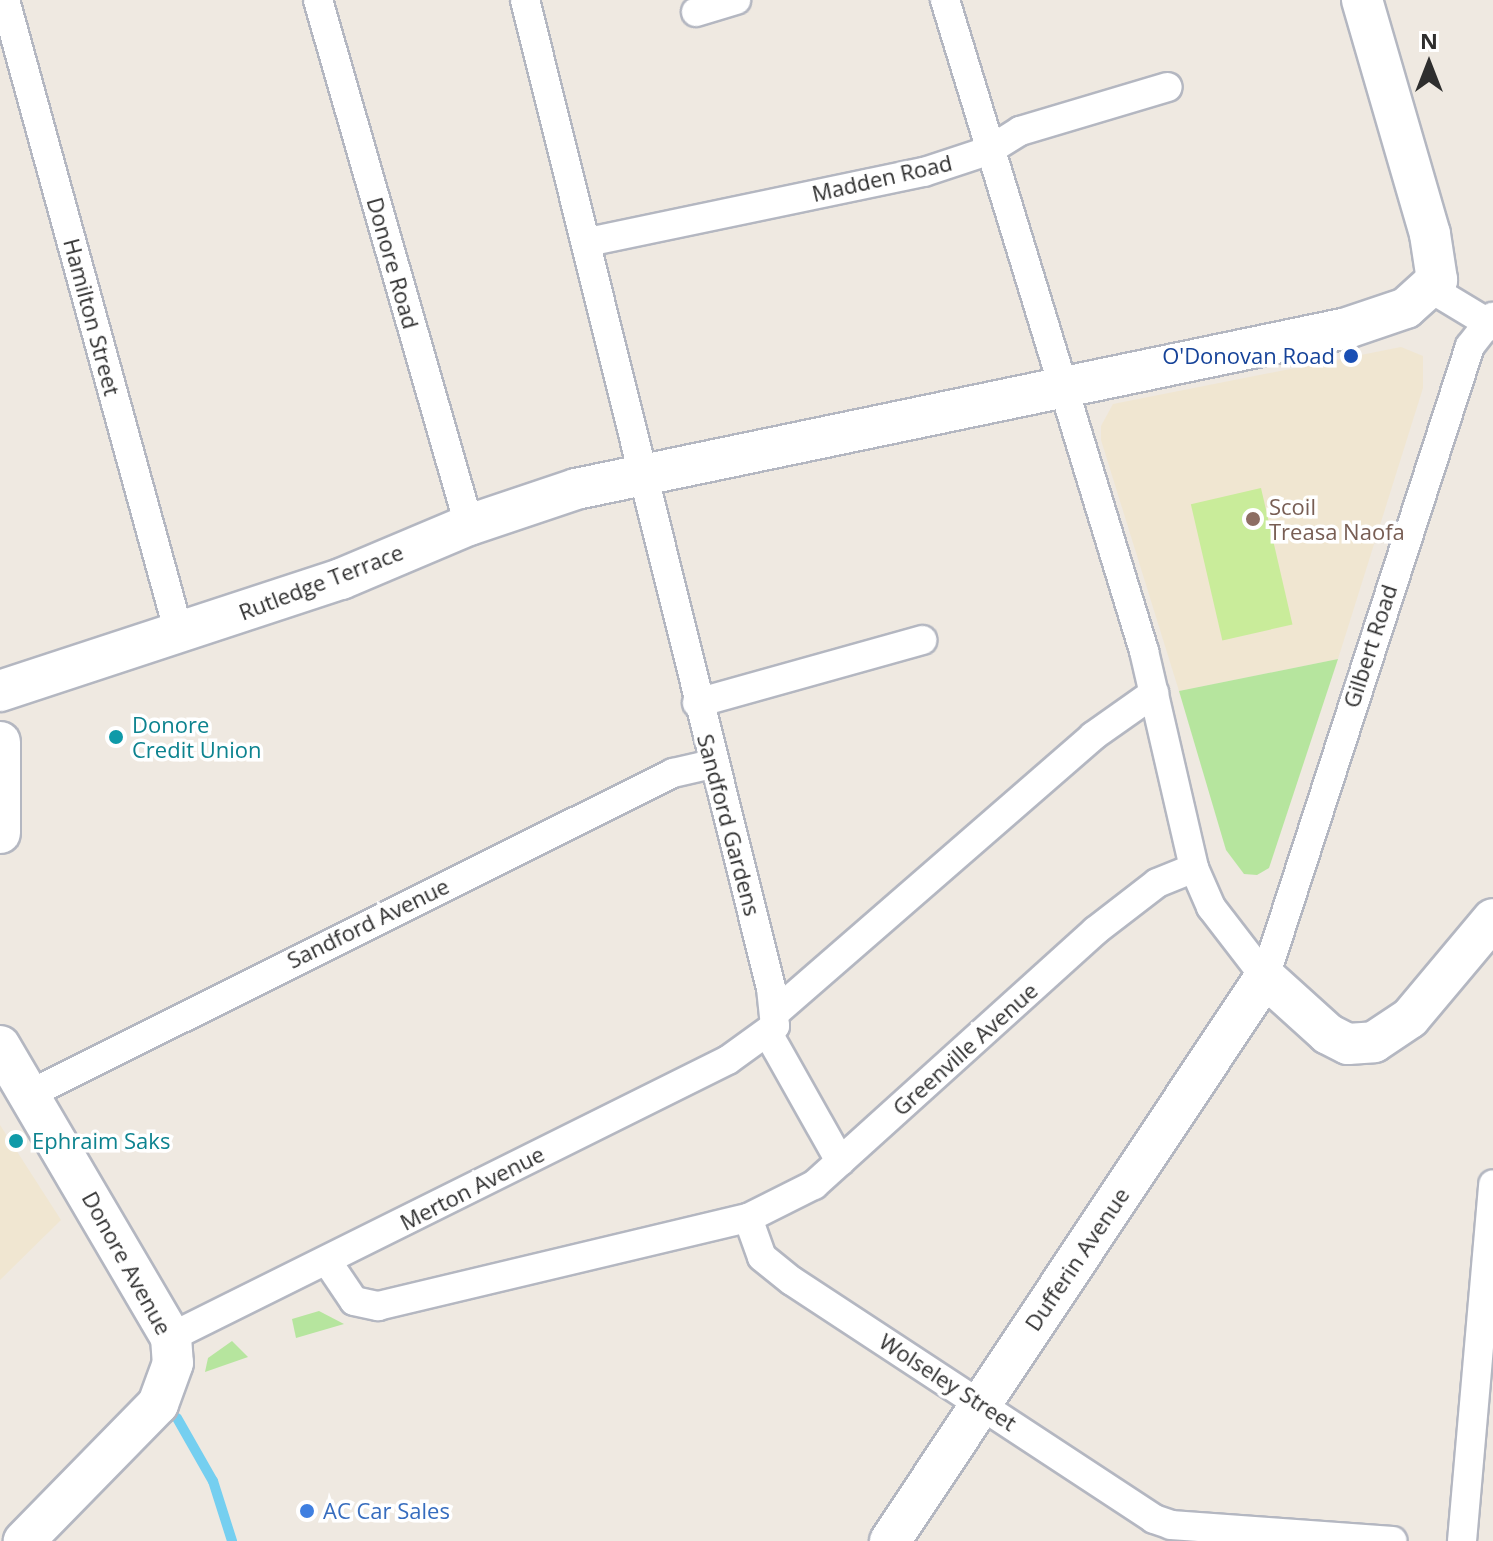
<!DOCTYPE html>
<html>
<head>
<meta charset="utf-8">
<style>
  body { margin:0 }
  #map { position:relative; width:1493px; height:1541px; overflow:hidden; background:#efe9e1; font-family:"Open Sans",sans-serif }
  div>[style] { position:absolute }
  .education>* { inset:0; background:#f0e6d1 }
  .green>* { inset:0; background:#b6e59e }
  .pitch>* { inset:0; background:#c9ec9a; transform-origin:0 0 }
  .stream>* { height:10px; margin:-5px; padding:0 5px; transform-origin:5px; border-radius:5px; background:#75cff0 }
  .roads { filter:drop-shadow(2px 0 #b4b7c1) drop-shadow(-2px 0 #b4b7c1) drop-shadow(0 2px #b4b7c1) drop-shadow(0 -2px #b4b7c1) }
  .street>* { height:28px; margin:-14px; padding:0 14px; transform-origin:14px; border-radius:14px; background:#fff }
  .secondary>* { height:40px; margin:-20px; padding:0 20px; transform-origin:20px; border-radius:20px; background:#fff }
  .dots>* { width:22px; height:22px; translate:-50% -50%; box-sizing:border-box; border:4px solid #fff; border-radius:50% }
  span { translate:-50% -50%; white-space:nowrap; text-align:center; line-height:1.15; -webkit-text-stroke:7px #fff; paint-order:stroke }
  .street-label { font-size:22px; color:#2e2e2e }
  .transit-label { font-size:22px; color:#164399 }
  .right { translate:-100% -50%; text-align:right }
  .education-label { font-size:22px; color:#785e54 }
  .left { translate:0 -50%; text-align:left }
  .culture-label { font-size:22px; color:#0d838f }
  .shop-label { font-size:22px; color:#366cbe }
  .north { position:absolute; left:1389px; top:24px; width:80px; height:80px; -webkit-text-stroke:6px #fff; paint-order:stroke; rotate:0deg; font-size:22px; font-weight:700; line-height:32px; text-align:center; color:#2e2e2e }
  .north::after { content:''; display:block; margin:auto; width:28px; height:36px; background:#2e2e2e; clip-path:polygon(50% 0,100% 100%,50% 72%,0 100%) }
</style>
</head>
<body>
<div id="map">
  <div class="education">
    <div style="clip-path:polygon(1401px 347px,1423px 356px,1423px 388px,1338px 659px,1179px 691px,1101px 440px,1101px 426px,1113px 404px)"></div>
    <div style="clip-path:polygon(0 1125px,61px 1220px,0 1280px)"></div>
  </div>
  <div class="green">
    <div style="clip-path:polygon(1338px 659px,1269px 868px,1257px 875px,1244px 874px,1226px 850px,1179px 691px)"></div>
    <div style="clip-path:polygon(319px 1311px,344px 1324px,296px 1338px,292px 1319px)"></div>
    <div style="clip-path:polygon(232px 1341px,248px 1357px,205px 1372px,208px 1358px)"></div>
  </div>
  <div class="pitch">
    <div style="left:1261px;top:488px;width:140px;height:72px;rotate:77deg"></div>
  </div>
  <div class="stream">
    <div style="left:177px;top:1418px;width:73px;rotate:60.3deg"></div>
    <div style="left:213px;top:1481px;width:63px;rotate:72.4deg"></div>
  </div>
  <div class="roads">
    <div class="street">
      <div style="left:5px;top:0;width:656px;rotate:74.63deg"></div>
      <div style="left:318px;top:0;width:546px;rotate:73.95deg"></div>
      <div style="left:945px;top:0;width:681px;rotate:73deg"></div>
      <div style="left:1144px;top:651px;width:223px;rotate:77deg"></div>
      <div style="left:696px;top:12px;width:42px;rotate:-16.7deg"></div>
      <div style="left:588px;top:242px;width:343px;rotate:-11.8deg"></div>
      <div style="left:924px;top:172px;width:67px;rotate:-18.2deg"></div>
      <div style="left:988px;top:151px;width:38px;rotate:-32deg"></div>
      <div style="left:1020px;top:131px;width:154px;rotate:-16.6deg"></div>
      <div style="left:1430px;top:288px;width:74px;rotate:31.1deg"></div>
      <div style="left:697px;top:703px;width:234px;rotate:-15.6deg"></div>
      <div style="left:1265px;top:977px;width:663px;rotate:-72deg"></div>
      <div style="left:1470px;top:346px;width:37px;rotate:-52deg"></div>
      <div style="left:776px;top:1012px;width:420px;rotate:-41deg"></div>
      <div style="left:1093px;top:736px;width:75px;rotate:-35.2deg"></div>
      <div style="left:769px;top:1035px;width:145px;rotate:60.6deg"></div>
      <div style="left:28px;top:1095px;width:721px;rotate:-26.53deg"></div>
      <div style="left:673px;top:773px;width:39px;rotate:-13deg"></div>
      <div style="left:748px;top:1218px;width:41px;rotate:70.3deg"></div>
      <div style="left:762px;top:1257px;width:38px;rotate:39deg"></div>
      <div style="left:792px;top:1281px;width:433px;rotate:33.3deg"></div>
      <div style="left:1154px;top:1519px;width:18px;rotate:19deg"></div>
      <div style="left:1171px;top:1525px;width:222px;rotate:4.1deg"></div>
      <div style="left:327px;top:1261px;width:48px;rotate:56deg"></div>
      <div style="left:354px;top:1301px;width:25px;rotate:12deg"></div>
      <div style="left:378px;top:1306px;width:380px;rotate:-13.4deg"></div>
      <div style="left:748px;top:1218px;width:74px;rotate:-26.6deg"></div>
      <div style="left:814px;top:1185px;width:379px;rotate:-42.1deg"></div>
      <div style="left:1095px;top:931px;width:78px;rotate:-37.7deg"></div>
      <div style="left:1157px;top:883px;width:40px;rotate:-22deg"></div>
      <div style="left:1194px;top:868px;width:43px;rotate:66.4deg"></div>
      <div style="left:1211px;top:907px;width:88px;rotate:52.4deg"></div>
      <div style="left:171px;top:1337px;width:622px;rotate:-26.44deg"></div>
      <div style="left:728px;top:1060px;width:58px;rotate:-35.9deg"></div>
      <div style="left:775px;top:1026px;width:38px;rotate:-96deg"></div>
      <div style="left:771px;top:988px;width:1018px;rotate:-103.98deg"></div>
      <div style="left:1462px;top:1541px;width:358px;rotate:-85deg"></div>
    </div>
    <div class="secondary">
      <div style="left:0;top:691px;width:359px;rotate:-18.2deg"></div>
      <div style="left:341px;top:579px;width:139px;rotate:-22.9deg"></div>
      <div style="left:469px;top:525px;width:113px;rotate:-18.6deg"></div>
      <div style="left:576px;top:489px;width:788px;rotate:-11.79deg"></div>
      <div style="left:1347px;top:328px;width:62px;rotate:-18.7deg"></div>
      <div style="left:1406px;top:308px;width:42px;rotate:-42.1deg"></div>
      <div style="left:1437px;top:280px;width:47px;rotate:-98.7deg"></div>
      <div style="left:1430px;top:234px;width:244px;rotate:-106.2deg"></div>
      <div style="left:0;top:742px;width:91px;rotate:90deg"></div>
      <div style="left:0;top:1046px;width:338px;rotate:59.6deg"></div>
      <div style="left:171px;top:1337px;width:26px;rotate:86deg"></div>
      <div style="left:173px;top:1363px;width:44px;rotate:110.1deg"></div>
      <div style="left:158px;top:1404px;width:192px;rotate:134.4deg"></div>
      <div style="left:890px;top:1541px;width:677px;rotate:-56.38deg"></div>
      <div style="left:1265px;top:977px;width:85px;rotate:42.1deg"></div>
      <div style="left:1328px;top:1034px;width:22px;rotate:27deg"></div>
      <div style="left:1348px;top:1044px;width:26px;rotate:-4deg"></div>
      <div style="left:1374px;top:1042px;width:43px;rotate:-33.7deg"></div>
      <div style="left:1410px;top:1018px;width:129px;rotate:-50deg"></div>
    </div>
  </div>
  <div class="dots">
    <div style="left:1351px;top:356px;background:#1a4fb4"></div>
    <div style="left:1253px;top:519px;background:#8d6e63"></div>
    <div style="left:116px;top:737px;background:#0f9aa8"></div>
    <div style="left:16px;top:1141px;background:#0f9aa8"></div>
    <div style="left:307px;top:1511px;background:#3f7fe0"></div>
  </div>
  <div class="street-label">
    <span style="left:882px;top:178px;rotate:-13deg">Madden Road</span>
    <span style="left:393px;top:263px;rotate:74deg">Donore Road</span>
    <span style="left:92px;top:317px;rotate:75deg">Hamilton Street</span>
    <span style="left:321px;top:582px;rotate:-21deg">Rutledge Terrace</span>
    <span style="left:1370px;top:646px;rotate:-72deg">Gilbert Road</span>
    <span style="left:729px;top:825px;rotate:75deg">Sandford Gardens</span>
    <span style="left:368px;top:923px;rotate:-26deg">Sandford Avenue</span>
    <span style="left:965px;top:1049px;rotate:-42deg">Greenville Avenue</span>
    <span style="left:472px;top:1188px;rotate:-27deg">Merton Avenue</span>
    <span style="left:1077px;top:1259px;rotate:-56deg">Dufferin Avenue</span>
    <span style="left:127px;top:1263px;rotate:61deg">Donore Avenue</span>
    <span style="left:948px;top:1382px;rotate:33deg">Wolseley Street</span>
  </div>
  <div class="transit-label">
    <span class="right" style="left:1335px;top:356px">O'Donovan Road</span>
  </div>
  <div class="education-label">
    <span class="left" style="left:1269px;top:519px">Scoil<br>Treasa Naofa</span>
  </div>
  <div class="culture-label">
    <span class="left" style="left:132px;top:737px">Donore<br>Credit Union</span>
    <span class="left" style="left:32px;top:1141px">Ephraim Saks</span>
  </div>
  <div class="shop-label">
    <span class="left" style="left:323px;top:1511px">AC Car Sales</span>
  </div>
  <div class="north">N</div>
</div>
</body>
</html>
